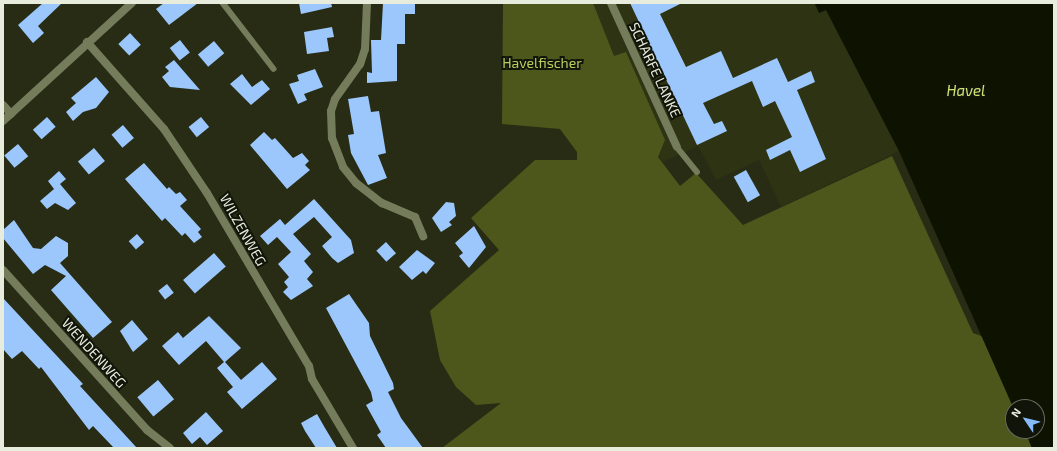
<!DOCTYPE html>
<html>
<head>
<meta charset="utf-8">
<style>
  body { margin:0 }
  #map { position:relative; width:1057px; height:451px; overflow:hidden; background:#282c14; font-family:"Exo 2",sans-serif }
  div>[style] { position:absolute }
  .built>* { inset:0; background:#2d3313 }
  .green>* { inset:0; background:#4d571b }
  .water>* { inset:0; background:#0e1200 }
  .building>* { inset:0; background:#9bc7fc; transform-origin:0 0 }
  .lane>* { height:5.5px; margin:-2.75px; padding:0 2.75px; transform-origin:2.75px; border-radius:2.75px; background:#757c5b }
  .street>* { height:8px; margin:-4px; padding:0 4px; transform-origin:4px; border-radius:4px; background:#757c5b }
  span { translate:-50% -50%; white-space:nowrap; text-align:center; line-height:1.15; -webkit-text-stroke:4px #111409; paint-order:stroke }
  .park-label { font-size:14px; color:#bace5e }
  .street-label { font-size:14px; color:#e8ecdd }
  .water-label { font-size:15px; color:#cee373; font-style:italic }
  .frame { position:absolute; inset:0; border:4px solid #e8ecdd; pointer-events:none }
  .north { position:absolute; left:1005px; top:399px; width:40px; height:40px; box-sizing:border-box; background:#111409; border:1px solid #676a5e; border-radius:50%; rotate:305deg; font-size:11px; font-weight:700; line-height:16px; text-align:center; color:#e8ecdd }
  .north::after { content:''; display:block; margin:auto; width:14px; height:18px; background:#85bbfb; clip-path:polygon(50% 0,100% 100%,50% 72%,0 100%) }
</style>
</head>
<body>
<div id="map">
  <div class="built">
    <div style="clip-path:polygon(568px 3px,817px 3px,819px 13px,826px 10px,899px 151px,781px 207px,759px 160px,716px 180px,698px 146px,663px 162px,636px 125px)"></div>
  </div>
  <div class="green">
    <div style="clip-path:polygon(503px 3px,593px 3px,614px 56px,626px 52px,665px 140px,658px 157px,680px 186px,696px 173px,743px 225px,892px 156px,973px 333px,984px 337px,1013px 407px,1013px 431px,1025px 431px,1032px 448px,442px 448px,501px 403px,476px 405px,456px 387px,440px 360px,430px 311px,499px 250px,471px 218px,535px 160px,577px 160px,577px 152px,560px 129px,502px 124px)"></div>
  </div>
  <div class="water">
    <div style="clip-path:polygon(1054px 3px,1054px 448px,1032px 448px,1025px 431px,1037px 431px,1037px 407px,1013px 407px,899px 151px,826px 10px,819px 13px,815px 4px)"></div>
  </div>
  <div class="building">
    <div style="clip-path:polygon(43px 3px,62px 3px,38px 26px,44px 33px,33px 43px,18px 25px)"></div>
    <div style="clip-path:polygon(164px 3px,198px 3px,169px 25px,156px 9px)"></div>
    <div style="clip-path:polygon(299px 3px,331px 3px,332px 7px,301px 14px)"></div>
    <div style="clip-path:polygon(383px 3px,415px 3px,415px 14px,405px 14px,405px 44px,397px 44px,397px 81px,367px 83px,367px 72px,372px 73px,371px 40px,381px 40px)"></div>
    <div style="clip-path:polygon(630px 3px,682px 3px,660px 14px,686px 67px,721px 51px,733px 78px,777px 58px,788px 82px,811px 71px,815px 82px,797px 90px,826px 159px,800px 172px,790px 150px,770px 160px,766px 150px,792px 137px,775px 101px,763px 107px,752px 81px,703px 103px,714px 124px,722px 121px,727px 131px,697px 145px)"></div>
    <div style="clip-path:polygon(332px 27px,334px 37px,327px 38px,329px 51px,307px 54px,304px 32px)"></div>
    <div style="left:130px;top:33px;width:16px;height:16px;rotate:47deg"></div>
    <div style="left:180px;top:40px;width:16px;height:13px;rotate:52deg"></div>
    <div style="left:214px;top:41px;width:16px;height:21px;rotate:50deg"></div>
    <div style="clip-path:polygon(174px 60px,200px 90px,170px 87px,162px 77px,169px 71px,165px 67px)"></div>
    <div style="clip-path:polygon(315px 69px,323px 87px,304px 94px,307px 100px,298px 104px,289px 84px,299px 81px,297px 75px)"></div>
    <div style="clip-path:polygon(242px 74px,252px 87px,262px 80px,270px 89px,251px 105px,230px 84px)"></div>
    <div style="clip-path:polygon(96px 77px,109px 92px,96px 108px,83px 112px,73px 121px,66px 112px,76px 103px,71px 98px)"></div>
    <div style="clip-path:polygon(368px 96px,371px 112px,379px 111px,386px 153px,378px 155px,387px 178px,368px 185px,351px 153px,348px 135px,354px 134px,348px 99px)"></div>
    <div style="left:47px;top:117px;width:13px;height:19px;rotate:48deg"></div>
    <div style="left:201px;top:117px;width:13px;height:16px;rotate:51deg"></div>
    <div style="left:123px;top:125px;width:17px;height:15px;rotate:50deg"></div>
    <div style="clip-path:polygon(264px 132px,272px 140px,275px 138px,293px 158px,302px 153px,309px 161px,305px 165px,310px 170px,287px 189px,250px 145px)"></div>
    <div style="left:18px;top:144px;width:16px;height:18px;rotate:50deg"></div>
    <div style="left:94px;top:148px;width:17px;height:21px;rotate:50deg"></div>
    <div style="clip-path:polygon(144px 163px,167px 189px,169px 187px,176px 194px,180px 192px,187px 200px,180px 206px,201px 229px,198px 232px,202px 237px,194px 243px,185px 233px,182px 236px,165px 218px,162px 221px,125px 179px)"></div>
    <div style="left:746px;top:170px;width:29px;height:14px;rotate:61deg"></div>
    <div style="clip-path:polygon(59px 171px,66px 179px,60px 184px,76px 203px,68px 210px,55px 203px,47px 209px,40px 201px,54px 189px,48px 181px)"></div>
    <div style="clip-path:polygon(314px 199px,351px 240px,354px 253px,338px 263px,332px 258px,322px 246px,332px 237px,314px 217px,293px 234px,311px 254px,304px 261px,313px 272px,307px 279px,313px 286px,291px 300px,283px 292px,288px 287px,284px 282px,289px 277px,278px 264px,291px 252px,277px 237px,268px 245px,260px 236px,280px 219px,285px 225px)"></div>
    <div style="clip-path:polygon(446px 202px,454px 203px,456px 216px,449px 222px,452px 225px,441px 232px,432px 218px)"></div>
    <div style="clip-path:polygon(14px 220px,33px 248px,41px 249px,56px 236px,68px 243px,68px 256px,60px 263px,112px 322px,93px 338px,51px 290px,66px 276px,45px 265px,33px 274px,3px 238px,3px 230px)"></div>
    <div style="clip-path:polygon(474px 226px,486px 247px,469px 268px,459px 256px,463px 253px,455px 243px)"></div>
    <div style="left:137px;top:234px;width:11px;height:11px;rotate:49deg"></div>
    <div style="left:386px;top:242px;width:15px;height:13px;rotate:48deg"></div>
    <div style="clip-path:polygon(417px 250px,435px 263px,426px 274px,423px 271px,412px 280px,399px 267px)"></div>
    <div style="left:214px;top:253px;width:18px;height:41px;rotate:49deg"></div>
    <div style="left:167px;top:284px;width:11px;height:11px;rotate:52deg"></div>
    <div style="clip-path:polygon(349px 294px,369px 323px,370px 336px,393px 383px,394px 389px,388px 392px,401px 418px,423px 448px,386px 448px,377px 435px,381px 432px,366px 405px,373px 401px,371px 392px,326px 308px)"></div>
    <div style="clip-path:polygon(3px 298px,83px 384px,80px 386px,137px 448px,114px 448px,93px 426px,89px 430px,41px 367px,39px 369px,22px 351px,12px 359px,3px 349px)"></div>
    <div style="clip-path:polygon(209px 316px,241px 348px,225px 362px,241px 380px,262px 362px,277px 379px,242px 409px,227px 392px,233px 387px,217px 368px,224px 362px,206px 341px,179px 365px,162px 346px,178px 332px,183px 338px)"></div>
    <div style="clip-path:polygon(132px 320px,148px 339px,133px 352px,120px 331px)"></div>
    <div style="left:158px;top:380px;width:25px;height:27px;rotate:50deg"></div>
    <div style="clip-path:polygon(206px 412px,223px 431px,207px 445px,200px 437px,192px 444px,183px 433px)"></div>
    <div style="clip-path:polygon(317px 414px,325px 428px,337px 448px,316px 448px,305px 431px,301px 423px)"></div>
  </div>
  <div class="lane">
    <div style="left:223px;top:3px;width:83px;rotate:52.3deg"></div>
    <div style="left:677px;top:147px;width:32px;rotate:51deg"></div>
  </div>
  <div class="street">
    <div style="left:367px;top:3px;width:46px;rotate:92.5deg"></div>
    <div style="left:365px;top:49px;width:16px;rotate:108deg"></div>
    <div style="left:360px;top:64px;width:43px;rotate:125.5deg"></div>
    <div style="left:335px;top:99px;width:13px;rotate:108deg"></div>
    <div style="left:331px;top:111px;width:27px;rotate:88deg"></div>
    <div style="left:332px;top:138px;width:31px;rotate:69deg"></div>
    <div style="left:343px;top:167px;width:21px;rotate:51deg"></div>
    <div style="left:356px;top:183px;width:33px;rotate:38deg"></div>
    <div style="left:382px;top:203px;width:36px;rotate:23deg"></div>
    <div style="left:415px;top:217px;width:21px;rotate:67deg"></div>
    <div style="left:611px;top:3px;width:158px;rotate:65.4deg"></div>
    <div style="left:87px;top:42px;width:116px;rotate:48.5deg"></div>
    <div style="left:164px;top:129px;width:77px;rotate:56.1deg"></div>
    <div style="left:207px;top:193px;width:201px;rotate:59.5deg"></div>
    <div style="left:309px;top:366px;width:13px;rotate:77deg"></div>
    <div style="left:312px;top:379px;width:80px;rotate:59.3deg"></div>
    <div style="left:3px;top:105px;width:12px;rotate:48deg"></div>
    <div style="left:3px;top:121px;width:175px;rotate:-42.5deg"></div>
    <div style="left:3px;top:270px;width:215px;rotate:48deg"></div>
    <div style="left:147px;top:430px;width:29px;rotate:38deg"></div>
  </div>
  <div class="park-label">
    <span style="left:542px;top:63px">Havelfischer</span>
  </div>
  <div class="street-label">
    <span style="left:655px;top:70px;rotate:65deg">SCHARFE LANKE</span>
    <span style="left:243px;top:230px;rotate:61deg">WILZENWEG</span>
    <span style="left:94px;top:353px;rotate:48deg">WENDENWEG</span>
  </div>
  <div class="water-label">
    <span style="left:966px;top:91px">Havel</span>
  </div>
  <div class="frame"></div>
  <div class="north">N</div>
</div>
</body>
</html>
